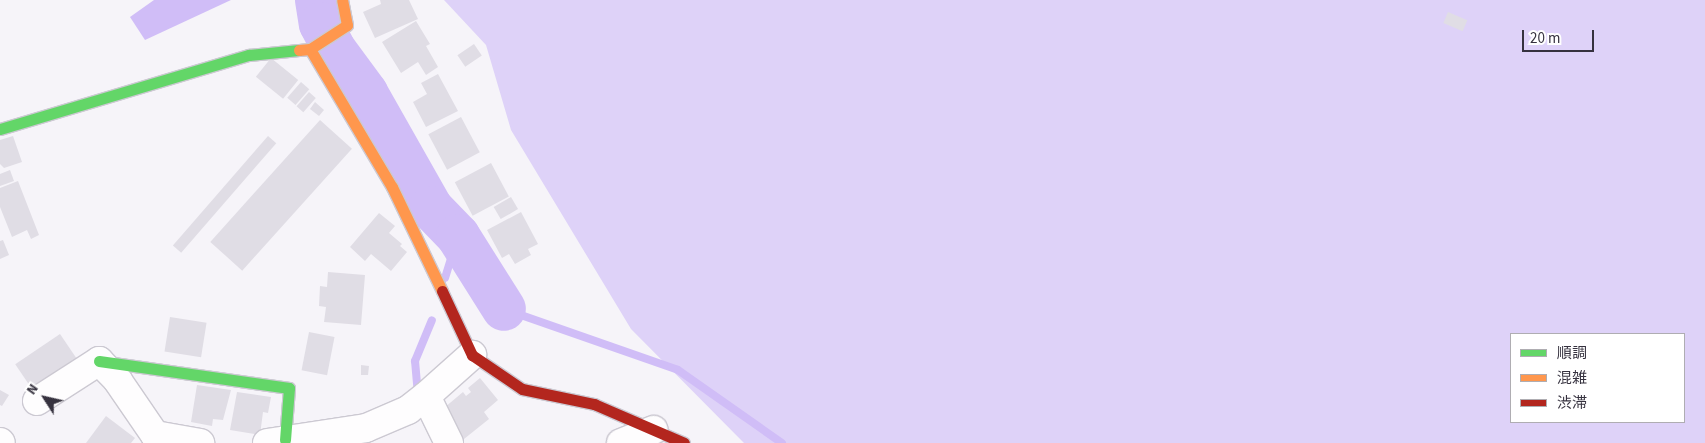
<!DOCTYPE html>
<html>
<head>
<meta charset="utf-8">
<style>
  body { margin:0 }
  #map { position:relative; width:1705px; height:443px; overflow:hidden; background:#f6f4f9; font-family:"Source Sans 3","Noto Sans JP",sans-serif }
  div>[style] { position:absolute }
  .forest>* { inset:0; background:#ded2f8 }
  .water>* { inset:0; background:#d0bdf7 }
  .stream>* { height:8px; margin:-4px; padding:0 4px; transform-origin:4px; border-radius:4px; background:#d0bdf7 }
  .river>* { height:44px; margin:-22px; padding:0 22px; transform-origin:22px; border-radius:22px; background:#d0bdf7 }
  .building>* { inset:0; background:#e0dde5; transform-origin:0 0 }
  .roads { filter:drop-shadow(1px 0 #ccc9d2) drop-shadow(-1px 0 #ccc9d2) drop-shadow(0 1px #ccc9d2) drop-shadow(0 -1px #ccc9d2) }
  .street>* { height:28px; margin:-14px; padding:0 14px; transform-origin:14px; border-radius:14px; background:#fefdfe }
  .fast>* { height:11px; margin:-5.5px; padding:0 5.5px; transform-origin:5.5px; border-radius:5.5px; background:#63d668 }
  .slow>* { height:11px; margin:-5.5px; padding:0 5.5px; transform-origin:5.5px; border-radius:5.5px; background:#ff974d }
  .jam>* { height:11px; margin:-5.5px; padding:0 5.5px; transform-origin:5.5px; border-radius:5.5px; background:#b3261e }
  span { translate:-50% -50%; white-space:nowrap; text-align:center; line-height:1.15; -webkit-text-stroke:4.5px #fff; paint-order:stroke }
  .legend { position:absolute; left:1510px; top:333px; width:175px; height:90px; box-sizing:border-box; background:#fff; border:1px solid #afadb2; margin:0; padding:6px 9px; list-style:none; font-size:15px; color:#36323f }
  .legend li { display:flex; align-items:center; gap:10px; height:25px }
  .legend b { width:25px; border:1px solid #afadb2 }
  .north { position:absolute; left:20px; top:373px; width:50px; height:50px; -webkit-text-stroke:4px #fff; paint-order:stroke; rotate:305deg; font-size:14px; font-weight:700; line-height:20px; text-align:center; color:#36323f }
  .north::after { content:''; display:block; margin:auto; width:18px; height:22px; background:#36323f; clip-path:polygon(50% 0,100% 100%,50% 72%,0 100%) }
  .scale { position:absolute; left:1522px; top:30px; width:72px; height:22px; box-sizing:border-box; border:2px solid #36323f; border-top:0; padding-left:6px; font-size:15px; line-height:18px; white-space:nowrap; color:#36323f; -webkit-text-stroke:4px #fff; paint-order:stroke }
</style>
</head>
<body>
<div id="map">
  <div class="forest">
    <div style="clip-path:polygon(evenodd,444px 0,1705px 0,1705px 443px,744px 443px,631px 329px,511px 130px,486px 45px,444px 0,1511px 334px,1684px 334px,1684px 422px,1511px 422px,1511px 334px)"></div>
  </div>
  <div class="water">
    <div style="clip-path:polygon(154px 0,231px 0,145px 40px,130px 17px)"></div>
  </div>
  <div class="stream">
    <div style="left:445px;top:278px;width:44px;rotate:-72.8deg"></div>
    <div style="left:504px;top:309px;width:184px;rotate:19.3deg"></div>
    <div style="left:678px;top:370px;width:127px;rotate:35.1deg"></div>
    <div style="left:418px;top:395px;width:34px;rotate:-95deg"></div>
    <div style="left:415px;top:361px;width:44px;rotate:-67.5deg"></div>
  </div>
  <div class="river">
    <div style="left:317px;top:0;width:24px;rotate:81deg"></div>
    <div style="left:321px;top:24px;width:27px;rotate:63deg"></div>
    <div style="left:333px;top:48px;width:56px;rotate:53.7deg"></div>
    <div style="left:366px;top:93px;width:132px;rotate:60.5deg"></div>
    <div style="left:431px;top:208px;width:39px;rotate:46deg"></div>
    <div style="left:458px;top:236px;width:86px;rotate:57.8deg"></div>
  </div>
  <div class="building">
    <div style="clip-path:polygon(380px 0,409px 0,418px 19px,375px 38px,363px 12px,381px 4px)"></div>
    <div style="left:1448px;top:12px;width:21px;height:12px;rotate:23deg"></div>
    <div style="clip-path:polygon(416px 21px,430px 44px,426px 46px,438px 67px,426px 75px,418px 62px,401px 73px,382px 42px)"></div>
    <div style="left:474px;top:44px;width:14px;height:20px;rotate:56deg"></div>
    <div style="left:271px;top:58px;width:35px;height:24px;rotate:39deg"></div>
    <div style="clip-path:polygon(438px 74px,458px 111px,426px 127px,413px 102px,427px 94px,421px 83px)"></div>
    <div style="left:301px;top:82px;width:11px;height:21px;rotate:41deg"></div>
    <div style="left:309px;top:92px;width:9px;height:19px;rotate:41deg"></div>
    <div style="clip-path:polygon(315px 102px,324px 110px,319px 116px,310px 109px)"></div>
    <div style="left:461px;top:117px;width:40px;height:37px;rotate:62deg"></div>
    <div style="left:320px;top:120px;width:43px;height:164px;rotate:42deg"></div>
    <div style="clip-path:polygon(13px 136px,22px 162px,4px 168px,0 164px,0 140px)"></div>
    <div style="left:268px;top:136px;width:11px;height:145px;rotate:41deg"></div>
    <div style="left:491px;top:163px;width:38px;height:41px;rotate:62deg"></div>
    <div style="clip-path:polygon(10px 170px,14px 181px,0 186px,0 174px)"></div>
    <div style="clip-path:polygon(18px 181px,39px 235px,31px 239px,27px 230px,12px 237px,0 207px,0 188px)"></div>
    <div style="left:511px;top:197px;width:14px;height:20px;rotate:60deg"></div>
    <div style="clip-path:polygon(521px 212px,538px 244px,528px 249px,531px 255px,515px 264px,509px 254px,502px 258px,487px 230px)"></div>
    <div style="clip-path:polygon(379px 213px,395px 226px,389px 233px,402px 244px,400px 246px,407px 252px,391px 271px,371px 254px,365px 261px,350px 247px)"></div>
    <div style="clip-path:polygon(3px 240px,9px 255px,0 259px,0 241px)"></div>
    <div style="clip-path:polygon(328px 272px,365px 275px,361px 325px,324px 322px,326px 307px,319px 306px,320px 286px,327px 287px)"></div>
    <div style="left:170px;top:317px;width:37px;height:35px;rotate:9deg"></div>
    <div style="left:309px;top:332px;width:26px;height:39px;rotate:11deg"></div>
    <div style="left:60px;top:334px;width:30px;height:54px;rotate:56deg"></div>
    <div style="clip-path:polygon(361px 365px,369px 366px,368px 375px,361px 375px)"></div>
    <div style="clip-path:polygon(480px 378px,498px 400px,484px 412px,489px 419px,459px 443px,438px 413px,463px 392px,466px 396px,471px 392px,468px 388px)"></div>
    <div style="clip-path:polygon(197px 385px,231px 390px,223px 420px,213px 419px,212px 426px,191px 422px)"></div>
    <div style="clip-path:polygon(0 390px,9px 395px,2px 406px,0 405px)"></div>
    <div style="clip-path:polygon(237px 392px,271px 397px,268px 413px,263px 412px,260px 435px,230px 430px)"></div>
    <div style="clip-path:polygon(106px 416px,135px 438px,131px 443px,86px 443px)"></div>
  </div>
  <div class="roads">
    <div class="street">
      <div style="left:37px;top:401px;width:74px;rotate:-32.8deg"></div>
      <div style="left:99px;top:361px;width:28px;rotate:46deg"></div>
      <div style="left:118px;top:381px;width:65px;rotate:55.6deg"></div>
      <div style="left:155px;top:435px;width:46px;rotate:10.1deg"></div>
      <div style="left:0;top:442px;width:1px;rotate:45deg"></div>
      <div style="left:267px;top:443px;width:100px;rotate:-8.6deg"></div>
      <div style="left:366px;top:428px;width:46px;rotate:-23.2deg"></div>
      <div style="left:408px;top:410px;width:23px;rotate:-38deg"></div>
      <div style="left:449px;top:443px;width:52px;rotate:-116.1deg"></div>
      <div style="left:426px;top:396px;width:62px;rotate:-41.7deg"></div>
      <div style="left:621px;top:443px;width:35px;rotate:-22deg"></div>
    </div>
    <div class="fast">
      <div style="left:0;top:129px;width:260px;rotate:-16.6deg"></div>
      <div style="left:249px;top:55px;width:50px;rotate:-5.7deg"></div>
      <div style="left:99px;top:361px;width:192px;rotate:8.1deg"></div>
      <div style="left:289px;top:388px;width:52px;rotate:94.4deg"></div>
    </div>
    <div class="slow">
      <div style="left:310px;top:49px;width:161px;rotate:59.3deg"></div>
      <div style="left:392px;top:187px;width:115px;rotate:64.3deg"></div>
      <div style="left:299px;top:50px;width:11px;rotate:-5deg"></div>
      <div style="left:310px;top:49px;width:44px;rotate:-33deg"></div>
      <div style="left:347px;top:25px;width:25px;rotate:-101deg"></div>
    </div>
    <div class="jam">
      <div style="left:442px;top:291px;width:71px;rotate:64.9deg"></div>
      <div style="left:472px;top:355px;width:60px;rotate:34.2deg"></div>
      <div style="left:522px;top:389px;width:74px;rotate:11.8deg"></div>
      <div style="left:594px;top:404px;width:98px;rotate:23.4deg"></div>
    </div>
  </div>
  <ul class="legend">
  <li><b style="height:6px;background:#63d668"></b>順調</li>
  <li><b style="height:6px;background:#ff974d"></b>混雑</li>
  <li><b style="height:6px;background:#b3261e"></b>渋滞</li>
  </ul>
  <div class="north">N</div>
  <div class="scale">20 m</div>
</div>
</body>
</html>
